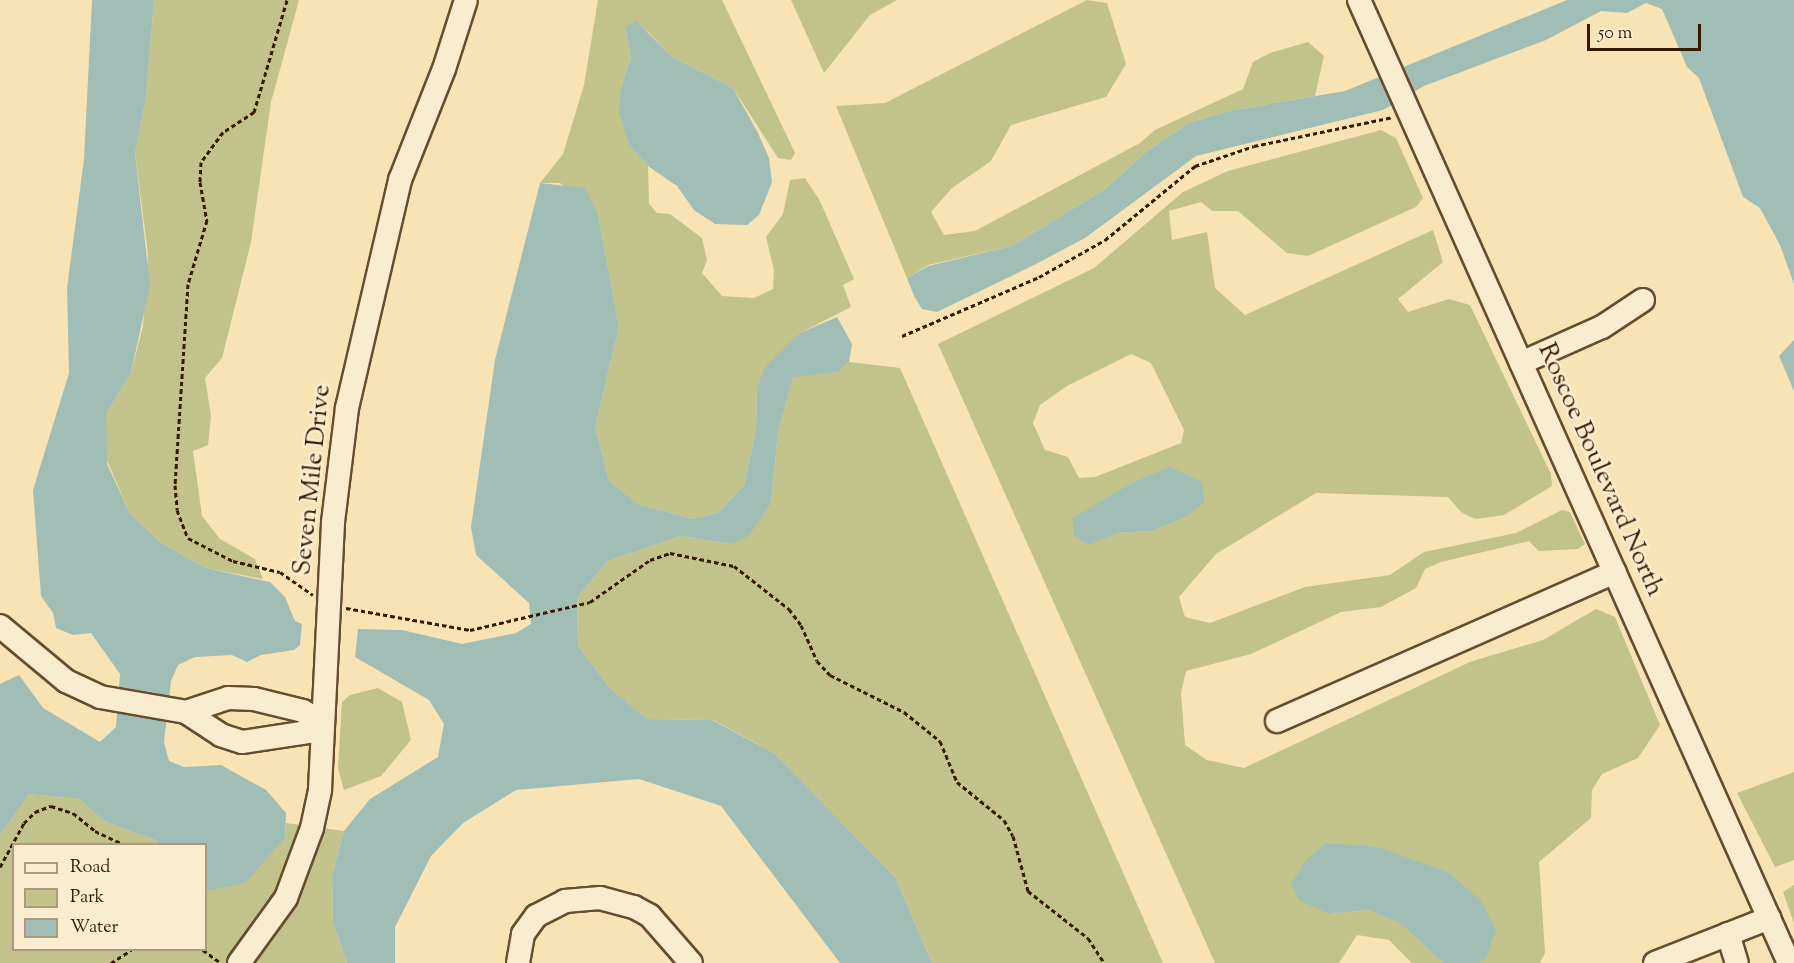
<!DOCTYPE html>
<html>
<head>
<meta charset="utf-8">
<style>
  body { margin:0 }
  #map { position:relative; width:1794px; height:963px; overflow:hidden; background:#f8e3b5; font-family:"Sorts Mill Goudy",serif }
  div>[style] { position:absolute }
  .green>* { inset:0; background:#c1c38b }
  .water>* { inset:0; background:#a0bdb6 }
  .path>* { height:3px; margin-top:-1.5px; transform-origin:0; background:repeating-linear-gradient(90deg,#381a03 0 4.5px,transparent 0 7.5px) }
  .roads { filter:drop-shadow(2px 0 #684c30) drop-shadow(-2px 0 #684c30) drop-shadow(0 2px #684c30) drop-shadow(0 -2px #684c30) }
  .minor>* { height:22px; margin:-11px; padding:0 11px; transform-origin:11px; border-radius:11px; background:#faedcf }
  span { translate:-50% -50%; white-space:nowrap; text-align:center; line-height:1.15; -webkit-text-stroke:5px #faedcf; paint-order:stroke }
  .street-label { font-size:26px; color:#381a03 }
  .legend { position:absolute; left:12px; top:843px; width:195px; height:108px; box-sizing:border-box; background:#faedcf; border:2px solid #ac997d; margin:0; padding:8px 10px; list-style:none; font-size:18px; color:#381a03 }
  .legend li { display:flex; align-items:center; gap:12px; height:30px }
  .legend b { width:30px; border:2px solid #ac997d }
  .scale { position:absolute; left:1587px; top:24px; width:114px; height:27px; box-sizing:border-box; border:3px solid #381a03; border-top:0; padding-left:8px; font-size:18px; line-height:21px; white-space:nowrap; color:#381a03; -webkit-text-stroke:4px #faedcf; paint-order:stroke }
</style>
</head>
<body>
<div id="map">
  <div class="green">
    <div style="clip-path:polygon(154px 0,299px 0,271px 102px,251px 242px,222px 358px,205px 378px,211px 416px,208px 445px,193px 451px,202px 516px,220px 539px,255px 559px,263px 579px,206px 568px,160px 542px,130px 513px,104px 454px,106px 415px,131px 373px,143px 326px,148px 254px,135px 154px,146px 98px)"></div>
    <div style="clip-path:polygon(598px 0,722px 0,795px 153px,791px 160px,778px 158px,733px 88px,672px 57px,647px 31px,625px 27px,631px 58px,621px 87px,629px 145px,648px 166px,649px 204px,657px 213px,670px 214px,702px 238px,707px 260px,702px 273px,722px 296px,754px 298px,773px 289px,774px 270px,766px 237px,783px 214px,790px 180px,805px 178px,820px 201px,854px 279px,843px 285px,851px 307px,800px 333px,757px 388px,756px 430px,744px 485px,719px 512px,694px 519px,640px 505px,609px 481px,595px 427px,619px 327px,598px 214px,560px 183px,540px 183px,563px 154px,584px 85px)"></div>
    <div style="clip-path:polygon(791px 0,897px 0,870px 15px,824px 73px)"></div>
    <div style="clip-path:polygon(1087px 0,1107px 3px,1126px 64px,1106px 97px,1011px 125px,991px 161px,952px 188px,931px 212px,944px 235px,975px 231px,1140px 143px,1155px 130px,1243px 89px,1253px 62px,1270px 53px,1308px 42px,1324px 56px,1315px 96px,1228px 111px,1189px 123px,1146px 152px,1104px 190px,1012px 246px,928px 265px,907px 278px,836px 106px,885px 103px)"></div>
    <div style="clip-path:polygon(evenodd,1381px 130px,1396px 138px,1423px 198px,1416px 207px,1308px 256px,1287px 253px,1238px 211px,1212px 211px,1201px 202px,1169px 211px,1172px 240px,1207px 232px,1215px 288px,1245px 315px,1433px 230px,1443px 262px,1398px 299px,1408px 312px,1449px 299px,1470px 305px,1551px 474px,1552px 486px,1504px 515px,1476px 519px,1462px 513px,1448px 497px,1316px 493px,1216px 554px,1179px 597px,1185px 617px,1210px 623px,1305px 587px,1390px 575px,1424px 552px,1516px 533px,1562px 510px,1570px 512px,1585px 544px,1578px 549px,1539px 551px,1529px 541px,1441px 562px,1425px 569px,1416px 588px,1381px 607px,1341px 612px,1251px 654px,1186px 671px,1181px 693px,1185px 745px,1207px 760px,1244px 768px,1470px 662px,1543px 640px,1596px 609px,1615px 617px,1660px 725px,1638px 758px,1602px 774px,1592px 790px,1591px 818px,1539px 862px,1545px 953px,1540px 963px,1480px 963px,1486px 958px,1448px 872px,1329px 914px,1369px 910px,1403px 924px,1443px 963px,1412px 963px,1389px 940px,1357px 935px,1339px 963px,1215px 963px,938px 344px,1094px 268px,1183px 192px,1228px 171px,1381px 130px,1131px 354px,1151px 363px,1184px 430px,1181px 443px,1095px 477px,1079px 478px,1068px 457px,1045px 450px,1033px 423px,1040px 405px,1067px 386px,1131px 354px,1381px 130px,1184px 518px,1152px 531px,1116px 533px,1184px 518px)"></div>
    <div style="clip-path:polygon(849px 362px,900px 368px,1163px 963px,932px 963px,895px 877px,774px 753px,713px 720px,647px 719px,610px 688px,578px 646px,577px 598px,608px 561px,681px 536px,731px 544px,771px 503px,778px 432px,793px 376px,838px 372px)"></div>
    <div style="clip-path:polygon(378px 688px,402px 702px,411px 740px,381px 776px,344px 790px,338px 768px,342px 702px,350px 695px)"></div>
    <div style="clip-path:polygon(1794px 772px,1794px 860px,1775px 867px,1737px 793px)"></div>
    <div style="clip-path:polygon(29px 794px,79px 799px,104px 821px,155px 840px,159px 844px,14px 844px,14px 950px,206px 950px,206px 891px,285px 838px,286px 823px,344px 831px,332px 875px,333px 922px,347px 963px,0 963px,0 836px)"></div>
    <div style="clip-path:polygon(1794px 885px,1794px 923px,1783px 892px)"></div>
  </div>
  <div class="water">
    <div style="clip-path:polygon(92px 0,154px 0,146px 98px,135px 154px,150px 285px,131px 373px,106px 415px,107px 464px,130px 513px,160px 542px,206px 568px,270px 582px,285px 597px,295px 621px,302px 624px,300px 645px,294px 650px,261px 655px,247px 662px,232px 655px,195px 657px,178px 665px,171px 681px,164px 742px,169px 761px,184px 767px,221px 765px,266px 790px,286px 813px,285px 838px,245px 883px,206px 891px,206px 844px,159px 844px,155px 840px,104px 821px,79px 799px,29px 794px,0 836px,0 684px,19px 675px,43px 708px,100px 742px,116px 727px,120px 674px,91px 633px,73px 635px,56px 628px,53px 613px,41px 596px,33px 490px,69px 373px,67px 288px,84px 159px)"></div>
    <div style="clip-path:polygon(1567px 0,1794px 0,1794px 284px,1780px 245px,1760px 208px,1743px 197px,1699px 78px,1687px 67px,1662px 9px,1646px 3px,1627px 13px,1601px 11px,1546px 40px,1424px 86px,1383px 110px,1196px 156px,1085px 238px,1036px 264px,937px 312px,922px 309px,914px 296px,907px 278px,928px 266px,1012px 246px,1104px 190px,1146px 152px,1189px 123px,1228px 111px,1345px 91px)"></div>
    <div style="clip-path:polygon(636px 21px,672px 57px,733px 88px,757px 131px,769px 158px,772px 182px,759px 215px,747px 225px,715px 224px,694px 210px,677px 186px,648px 166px,629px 145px,619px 112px,621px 87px,631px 58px,625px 27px)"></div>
    <div style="clip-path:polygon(540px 183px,585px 188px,598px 214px,619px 327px,595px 427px,609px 481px,640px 505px,694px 519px,719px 512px,744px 485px,756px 430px,757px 388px,765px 367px,800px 333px,837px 317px,852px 344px,849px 362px,838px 372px,793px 377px,778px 432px,771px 503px,749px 536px,731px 544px,681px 536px,608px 561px,577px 598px,578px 646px,610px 688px,647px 719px,712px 720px,774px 753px,895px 877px,932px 963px,840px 963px,721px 806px,639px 779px,516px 790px,463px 823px,431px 856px,395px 927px,395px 963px,347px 963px,333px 922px,332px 875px,344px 831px,370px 799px,438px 757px,444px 724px,429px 700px,355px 657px,358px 629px,402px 630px,462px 644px,516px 633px,531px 624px,529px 603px,476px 555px,471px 527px,495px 360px)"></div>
    <div style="clip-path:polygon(1794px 340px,1794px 391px,1779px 356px)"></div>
    <div style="clip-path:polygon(1170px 467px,1202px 482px,1204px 503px,1184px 518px,1152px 531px,1116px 533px,1089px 545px,1074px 536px,1073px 518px,1132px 483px)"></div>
    <div style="clip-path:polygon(1326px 843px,1377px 847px,1448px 872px,1481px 901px,1496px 930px,1486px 958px,1480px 963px,1443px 963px,1402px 924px,1369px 910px,1329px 914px,1299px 900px,1291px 884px,1306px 860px)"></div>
  </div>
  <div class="path">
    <div style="left:287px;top:0;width:117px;rotate:106.4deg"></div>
    <div style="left:254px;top:112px;width:37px;rotate:147deg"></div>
    <div style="left:223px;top:132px;width:37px;rotate:126deg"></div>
    <div style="left:201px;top:162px;width:20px;rotate:93deg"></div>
    <div style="left:200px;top:182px;width:39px;rotate:80deg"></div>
    <div style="left:207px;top:220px;width:67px;rotate:106.5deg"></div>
    <div style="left:188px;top:284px;width:201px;rotate:93.7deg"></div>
    <div style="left:175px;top:485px;width:25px;rotate:85deg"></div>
    <div style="left:177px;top:510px;width:30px;rotate:69deg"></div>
    <div style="left:188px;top:538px;width:51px;rotate:27.1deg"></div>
    <div style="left:233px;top:561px;width:48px;rotate:13.2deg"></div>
    <div style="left:280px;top:572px;width:40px;rotate:34.9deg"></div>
    <div style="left:902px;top:336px;width:149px;rotate:-23.3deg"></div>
    <div style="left:1039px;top:277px;width:76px;rotate:-29.3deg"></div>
    <div style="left:1105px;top:240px;width:117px;rotate:-39.4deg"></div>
    <div style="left:1195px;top:166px;width:62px;rotate:-18.7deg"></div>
    <div style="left:1254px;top:146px;width:142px;rotate:-11.8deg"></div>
    <div style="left:346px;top:608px;width:126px;rotate:10.1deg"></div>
    <div style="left:470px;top:630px;width:123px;rotate:-13.1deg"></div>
    <div style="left:590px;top:602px;width:73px;rotate:-35deg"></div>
    <div style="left:650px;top:560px;width:21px;rotate:-19deg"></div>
    <div style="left:670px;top:553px;width:65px;rotate:11.5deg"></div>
    <div style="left:734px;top:566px;width:70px;rotate:38deg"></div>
    <div style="left:789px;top:609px;width:20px;rotate:53deg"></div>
    <div style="left:801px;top:625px;width:39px;rotate:66deg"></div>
    <div style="left:817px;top:661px;width:19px;rotate:47deg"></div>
    <div style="left:830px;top:675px;width:83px;rotate:26.6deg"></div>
    <div style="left:904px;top:712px;width:46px;rotate:38.9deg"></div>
    <div style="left:940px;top:741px;width:44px;rotate:67.5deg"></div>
    <div style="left:957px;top:782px;width:60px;rotate:39deg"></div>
    <div style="left:1004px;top:820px;width:18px;rotate:61deg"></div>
    <div style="left:1013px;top:836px;width:57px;rotate:74.7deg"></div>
    <div style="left:1028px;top:891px;width:76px;rotate:38.1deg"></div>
    <div style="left:1088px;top:938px;width:30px;rotate:57deg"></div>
    <div style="left:0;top:867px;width:50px;rotate:-61.4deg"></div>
    <div style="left:24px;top:823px;width:16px;rotate:-45deg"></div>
    <div style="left:35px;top:812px;width:17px;rotate:-21deg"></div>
    <div style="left:51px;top:806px;width:23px;rotate:18deg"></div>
    <div style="left:73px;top:813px;width:28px;rotate:39deg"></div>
    <div style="left:95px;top:831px;width:31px;rotate:25deg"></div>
    <div style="left:203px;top:950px;width:22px;rotate:36deg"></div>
    <div style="left:111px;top:963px;width:24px;rotate:-33deg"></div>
  </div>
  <div class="roads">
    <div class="minor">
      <div style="left:1359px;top:0;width:1055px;rotate:65.94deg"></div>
      <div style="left:1521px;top:363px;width:89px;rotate:-24deg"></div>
      <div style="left:1602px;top:327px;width:49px;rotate:-33.4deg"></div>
      <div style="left:0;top:626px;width:86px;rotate:39.8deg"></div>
      <div style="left:66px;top:681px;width:38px;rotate:25deg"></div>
      <div style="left:100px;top:697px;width:87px;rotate:9.9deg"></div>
      <div style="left:186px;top:712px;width:44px;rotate:-18.4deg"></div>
      <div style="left:228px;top:698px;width:26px;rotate:2deg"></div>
      <div style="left:254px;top:699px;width:50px;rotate:13.8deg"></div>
      <div style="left:303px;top:711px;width:23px;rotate:31deg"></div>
      <div style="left:323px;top:723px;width:17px;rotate:149deg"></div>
      <div style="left:308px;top:732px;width:67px;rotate:171.4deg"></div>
      <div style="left:242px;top:742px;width:22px;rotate:-162deg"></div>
      <div style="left:221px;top:735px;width:42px;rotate:-146.7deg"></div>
      <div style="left:1277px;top:721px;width:369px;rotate:-23.8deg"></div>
      <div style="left:1728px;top:934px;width:30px;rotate:73deg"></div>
      <div style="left:239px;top:963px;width:80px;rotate:-54.1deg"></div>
      <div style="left:286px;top:898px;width:75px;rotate:-69.6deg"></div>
      <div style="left:312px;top:828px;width:40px;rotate:-78deg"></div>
      <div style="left:320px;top:789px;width:267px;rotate:-87.2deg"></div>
      <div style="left:333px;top:522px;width:115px;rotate:-83deg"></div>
      <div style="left:347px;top:408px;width:234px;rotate:-76.9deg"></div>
      <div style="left:400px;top:180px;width:119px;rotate:-68.4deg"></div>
      <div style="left:444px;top:69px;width:72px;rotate:-72.3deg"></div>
      <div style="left:518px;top:963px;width:29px;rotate:-80deg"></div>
      <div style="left:523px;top:934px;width:22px;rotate:-54deg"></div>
      <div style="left:536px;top:916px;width:33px;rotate:-27deg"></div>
      <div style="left:565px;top:901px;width:35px;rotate:-5deg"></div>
      <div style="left:600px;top:898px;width:35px;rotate:15deg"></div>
      <div style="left:634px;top:907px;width:18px;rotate:29deg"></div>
      <div style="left:650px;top:916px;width:62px;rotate:48.9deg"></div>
      <div style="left:1655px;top:963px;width:123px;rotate:-21.5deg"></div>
    </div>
  </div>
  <div class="street-label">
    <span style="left:1600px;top:470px;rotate:66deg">Roscoe Boulevard North</span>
    <span style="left:313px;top:480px;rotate:-84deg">Seven Mile Drive</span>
  </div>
  <ul class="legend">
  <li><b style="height:8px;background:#faedcf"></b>Road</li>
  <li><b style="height:16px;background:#c1c38b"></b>Park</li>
  <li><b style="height:16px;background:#a0bdb6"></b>Water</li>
  </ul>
  <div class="scale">50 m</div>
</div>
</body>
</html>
